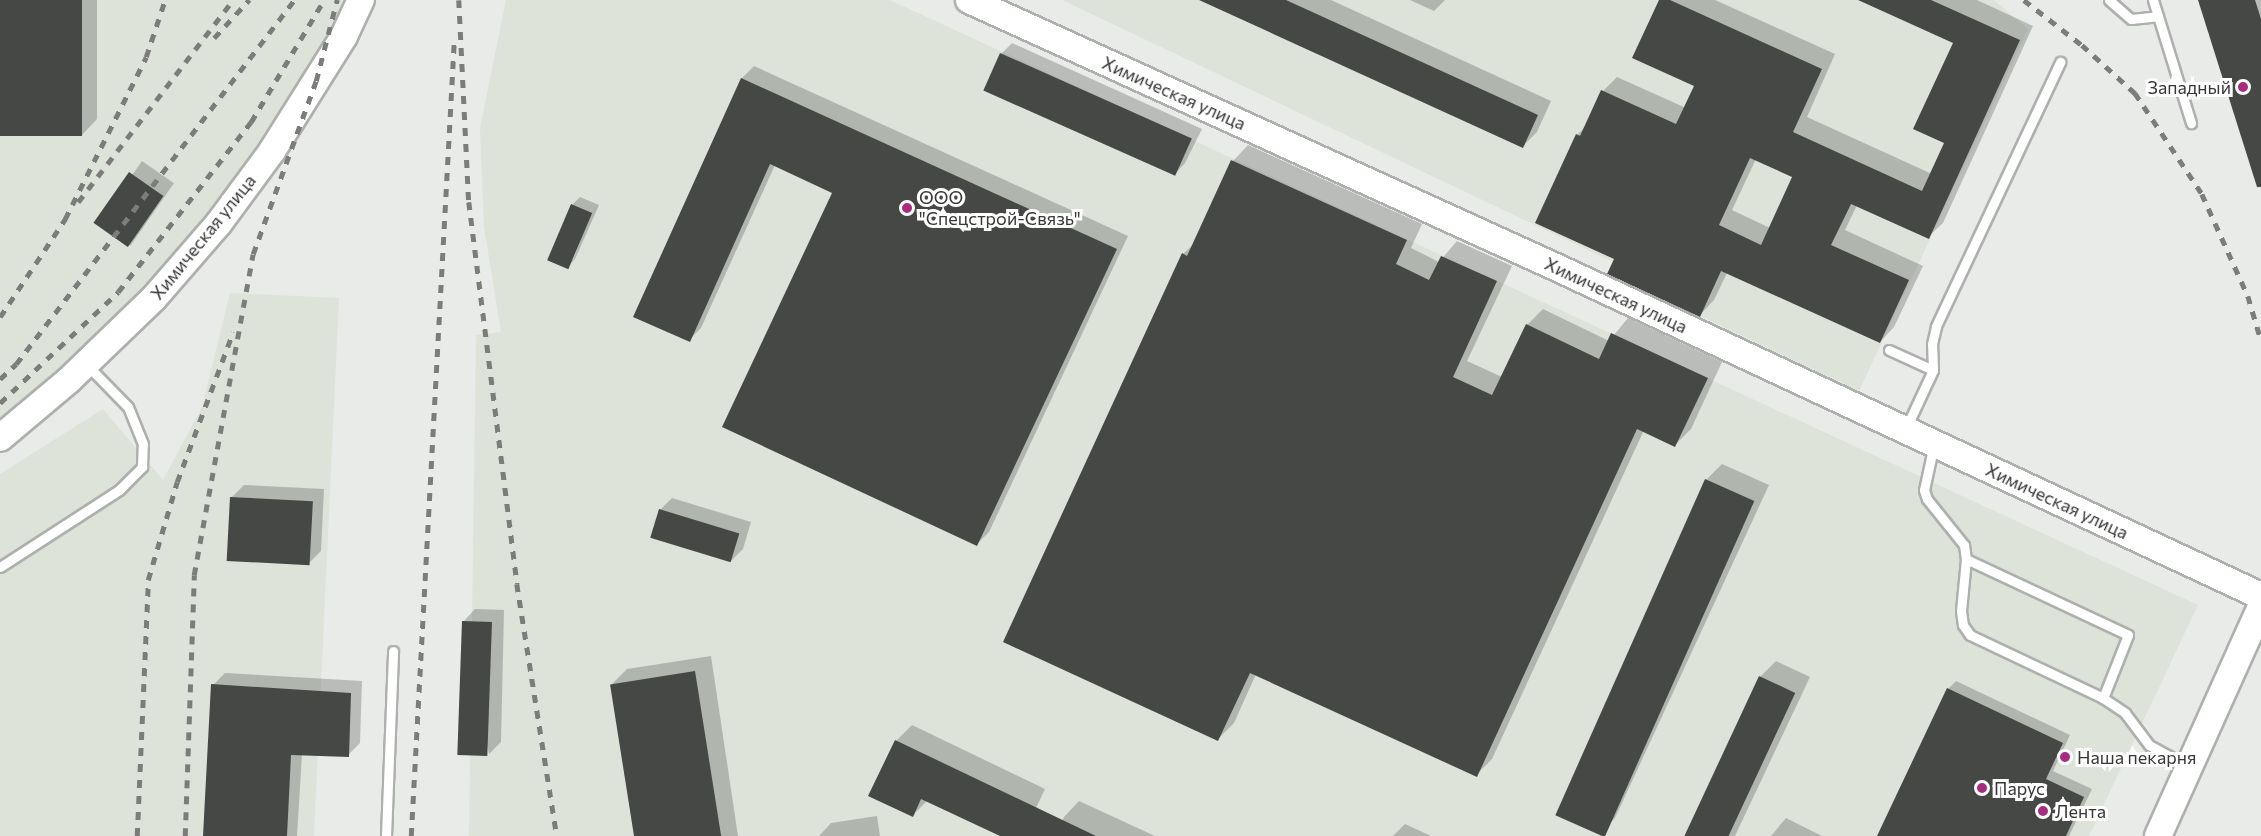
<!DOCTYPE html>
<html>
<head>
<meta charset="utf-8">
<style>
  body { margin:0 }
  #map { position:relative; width:2261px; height:836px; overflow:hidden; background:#e9ebe8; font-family:Commissioner,sans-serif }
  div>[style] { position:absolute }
  .built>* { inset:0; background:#dde3d9 }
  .shadow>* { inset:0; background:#0003; transform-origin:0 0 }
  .building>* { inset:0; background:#464845; transform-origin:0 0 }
  .roads { filter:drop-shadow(2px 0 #aeb0ad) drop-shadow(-2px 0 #aeb0ad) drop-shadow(0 2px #aeb0ad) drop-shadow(0 -2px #aeb0ad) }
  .lane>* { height:9px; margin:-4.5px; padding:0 4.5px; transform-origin:4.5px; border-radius:4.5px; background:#fff }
  .secondary>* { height:26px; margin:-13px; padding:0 13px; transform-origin:13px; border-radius:13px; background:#fff }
  .rail>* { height:4.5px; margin-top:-2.25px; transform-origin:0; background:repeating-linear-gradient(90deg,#7c7c7b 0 8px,transparent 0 16px) }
  .dots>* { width:16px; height:16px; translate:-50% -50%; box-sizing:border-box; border:3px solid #fff; border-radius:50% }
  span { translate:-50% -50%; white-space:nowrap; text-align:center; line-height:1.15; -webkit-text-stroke:6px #fff; paint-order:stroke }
  .poi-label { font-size:18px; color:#383837 }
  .right { translate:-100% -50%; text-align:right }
  .left { translate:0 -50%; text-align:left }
  .street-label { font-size:18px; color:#383837 }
</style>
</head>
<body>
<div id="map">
  <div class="built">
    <div style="clip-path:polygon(0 0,355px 0,221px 207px,76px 367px,0 423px)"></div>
    <div style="clip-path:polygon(506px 0,890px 0,2198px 605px,2089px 836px,469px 836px,476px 335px,501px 332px,484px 227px,480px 128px)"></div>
    <div style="clip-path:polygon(1062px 0,1994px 0,2028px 29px,1859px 391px,1622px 279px,1615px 263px)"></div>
    <div style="clip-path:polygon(230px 293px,339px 298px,314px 836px,0 836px,0 474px,103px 409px,163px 480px,202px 407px)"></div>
  </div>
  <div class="shadow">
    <div style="clip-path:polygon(0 0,97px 0,97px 119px,82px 135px)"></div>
    <div style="clip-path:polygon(1203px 0,1331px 0,1551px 101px,1537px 132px,1523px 146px)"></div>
    <div style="clip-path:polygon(1410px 0,1445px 0,1434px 11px)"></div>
    <div style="clip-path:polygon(evenodd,1660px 0,1715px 0,1835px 54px,1807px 117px,1932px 174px,1946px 143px,1955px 42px,1889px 0,1977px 0,2033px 26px,1943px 223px,1928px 237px,1857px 205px,1845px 230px,1923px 266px,1894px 327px,1880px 342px,1727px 273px,1714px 300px,1700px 315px,1616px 258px,1577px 135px,1587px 125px,1603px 91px,1617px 77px,1686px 108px,1696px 86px,1660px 0,1756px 159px,1794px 176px,1770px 228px,1732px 210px,1756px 159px)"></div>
    <div style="clip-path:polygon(2199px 0,2261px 0,2261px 153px)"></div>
    <div style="clip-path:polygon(1012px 43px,1202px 129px,1185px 163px,1174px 175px,1001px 54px)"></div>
    <div style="clip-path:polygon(754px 66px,1128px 236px,989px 532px,977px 544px,834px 192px,775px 165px,701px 328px,689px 340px,635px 316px,742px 78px)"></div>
    <div style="clip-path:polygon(1248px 145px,1422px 224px,1411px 248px,1439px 262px,1457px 241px,1512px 266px,1467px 361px,1502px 377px,1527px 325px,1543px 309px,1609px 341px,1628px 318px,1722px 362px,1691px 429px,1675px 445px,1644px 430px,1492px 759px,1476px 775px,1256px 674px,1234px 723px,1218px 739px,1183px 254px,1195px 243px,1233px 161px)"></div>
    <div style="left:142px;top:161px;width:39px;height:76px;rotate:35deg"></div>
    <div style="clip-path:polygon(evenodd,580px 197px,599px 205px,575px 259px,567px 267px,572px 205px,580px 197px,593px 206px,573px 260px,570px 260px,593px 206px)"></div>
    <div style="clip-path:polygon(1722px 464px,1769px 485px,1615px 818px,1600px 833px,1706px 480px)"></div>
    <div style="clip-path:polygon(244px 485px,324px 489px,321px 551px,309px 563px,232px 497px)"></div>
    <div style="clip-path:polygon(672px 498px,751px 522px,743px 549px,731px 561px,660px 510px)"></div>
    <div style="clip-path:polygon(475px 609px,504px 610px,501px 742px,489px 754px,463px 622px)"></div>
    <div style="clip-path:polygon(711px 656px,738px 836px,634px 836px,611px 685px,627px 669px)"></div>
    <div style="clip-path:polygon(1776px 661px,1810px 677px,1735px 836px,1685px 836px,1760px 677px)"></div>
    <div style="clip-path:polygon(225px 673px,362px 681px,360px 743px,348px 755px,302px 754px,297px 836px,205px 836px,213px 685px)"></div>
    <div style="clip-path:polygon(1956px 681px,2070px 735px,2053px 771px,2092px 789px,2069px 836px,1879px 836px,1948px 689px)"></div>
    <div style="clip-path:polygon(912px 725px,1045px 789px,1028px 825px,1017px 836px,1003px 836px,928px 800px,912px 816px,896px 741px)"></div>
    <div style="clip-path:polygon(1079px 801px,1155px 836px,1055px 836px,1064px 817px)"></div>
    <div style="clip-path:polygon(877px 816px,880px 836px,819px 836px,831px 823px)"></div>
    <div style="clip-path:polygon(1786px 818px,1822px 836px,1771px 836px)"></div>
    <div style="clip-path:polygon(1405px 824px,1431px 836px,1393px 836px)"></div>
  </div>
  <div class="building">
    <div style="left:0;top:0;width:82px;height:136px"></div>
    <div style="clip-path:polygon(1199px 0,1286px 0,1538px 115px,1523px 148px)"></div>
    <div style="clip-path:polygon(evenodd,1659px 0,1670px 0,1822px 69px,1793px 132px,1922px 191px,1944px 143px,1913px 129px,1953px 43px,1858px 0,1931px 0,2020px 40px,1929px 239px,1851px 204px,1831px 245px,1909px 280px,1880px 343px,1721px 271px,1700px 317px,1607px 274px,1614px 259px,1535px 223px,1576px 134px,1580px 136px,1601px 90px,1676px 124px,1694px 86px,1632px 58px,1659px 0,1750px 158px,1792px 177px,1761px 245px,1719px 225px,1750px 158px)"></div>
    <div style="clip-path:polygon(2198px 0,2255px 0,2261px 19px,2261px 187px,2257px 187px)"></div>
    <div style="left:1000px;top:53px;width:210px;height:41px;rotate:24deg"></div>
    <div style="clip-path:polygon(741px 78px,1117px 249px,977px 546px,722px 427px,832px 193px,770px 164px,690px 342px,633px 317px)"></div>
    <div style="clip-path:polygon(1231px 160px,1407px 240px,1396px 264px,1429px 280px,1441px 256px,1497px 281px,1453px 377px,1492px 395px,1526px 324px,1599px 359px,1611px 333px,1708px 378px,1675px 447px,1637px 429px,1477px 777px,1250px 673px,1218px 741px,1003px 642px,1182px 253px,1187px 256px)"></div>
    <div style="left:129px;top:172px;width:42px;height:62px;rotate:35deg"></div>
    <div style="left:571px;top:204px;width:23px;height:61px;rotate:23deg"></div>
    <div style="left:1705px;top:479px;width:54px;height:368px;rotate:24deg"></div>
    <div style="left:230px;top:497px;width:83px;height:64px;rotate:3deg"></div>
    <div style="left:659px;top:509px;width:84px;height:30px;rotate:17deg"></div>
    <div style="left:462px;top:621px;width:30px;height:134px;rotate:2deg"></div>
    <div style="left:695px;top:671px;width:167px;height:86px;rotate:81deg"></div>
    <div style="left:1759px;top:676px;width:40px;height:177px;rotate:25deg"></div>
    <div style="clip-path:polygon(211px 684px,351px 693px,349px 757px,291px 755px,287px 836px,203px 836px)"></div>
    <div style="clip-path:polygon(1947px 688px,2063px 743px,2046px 779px,2084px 797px,2066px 836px,1877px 836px)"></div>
    <div style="clip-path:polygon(895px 740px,1096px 836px,1000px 836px,921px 799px,913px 817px,868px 796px)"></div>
  </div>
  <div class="roads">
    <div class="lane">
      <div style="left:2109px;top:0;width:29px;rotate:41deg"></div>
      <div style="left:2131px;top:19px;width:27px;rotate:-6deg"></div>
      <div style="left:2153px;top:0;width:129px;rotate:72.8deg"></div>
      <div style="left:1889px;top:350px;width:48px;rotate:24.4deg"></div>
      <div style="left:1906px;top:428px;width:64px;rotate:-65deg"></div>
      <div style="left:1933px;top:370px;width:26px;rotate:-92deg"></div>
      <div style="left:1932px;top:344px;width:18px;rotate:-77deg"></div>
      <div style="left:1936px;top:326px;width:292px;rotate:-64.8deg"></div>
      <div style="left:1934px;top:444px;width:47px;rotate:102.3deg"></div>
      <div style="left:1924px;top:490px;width:9px;rotate:72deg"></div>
      <div style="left:1927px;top:499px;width:59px;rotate:51.2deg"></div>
      <div style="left:1964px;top:545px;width:14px;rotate:82deg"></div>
      <div style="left:1966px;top:559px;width:52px;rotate:95.5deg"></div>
      <div style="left:1961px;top:611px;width:14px;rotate:82deg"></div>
      <div style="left:1963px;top:625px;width:12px;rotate:55deg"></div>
      <div style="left:1970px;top:635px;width:147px;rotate:25.3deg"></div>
      <div style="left:2103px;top:698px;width:27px;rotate:34deg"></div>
      <div style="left:2125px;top:713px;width:40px;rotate:53deg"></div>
      <div style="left:2149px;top:745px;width:43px;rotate:28.9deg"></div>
      <div style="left:1966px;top:559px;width:179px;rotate:25.1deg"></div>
      <div style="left:2128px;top:635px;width:68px;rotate:111.6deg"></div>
      <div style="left:0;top:567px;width:142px;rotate:-32.9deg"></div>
      <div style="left:119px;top:490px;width:33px;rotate:-45deg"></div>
      <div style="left:142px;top:467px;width:23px;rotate:-88deg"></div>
      <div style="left:143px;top:444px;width:40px;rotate:-112deg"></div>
      <div style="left:128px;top:407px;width:60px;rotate:-134.3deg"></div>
      <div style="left:386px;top:836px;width:185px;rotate:-87.8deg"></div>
    </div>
    <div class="secondary">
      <div style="left:969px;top:0;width:649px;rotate:24.47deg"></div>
      <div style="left:1560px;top:269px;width:774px;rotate:25.01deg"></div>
      <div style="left:0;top:438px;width:90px;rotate:-40deg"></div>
      <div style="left:69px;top:380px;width:118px;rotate:-44deg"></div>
      <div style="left:154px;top:298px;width:99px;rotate:-49.1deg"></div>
      <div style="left:219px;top:223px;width:89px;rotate:-53.6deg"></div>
      <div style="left:272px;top:151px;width:136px;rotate:-57.9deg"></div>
      <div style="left:344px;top:36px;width:40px;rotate:-65deg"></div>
      <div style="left:2158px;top:836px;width:251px;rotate:-65.8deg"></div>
    </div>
  </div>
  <div class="rail">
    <div style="left:459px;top:0;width:202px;rotate:87.2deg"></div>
    <div style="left:469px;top:202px;width:385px;rotate:82.8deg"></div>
    <div style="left:517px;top:584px;width:255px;rotate:81deg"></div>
    <div style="left:2024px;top:0;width:73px;rotate:37.8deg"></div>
    <div style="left:2082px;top:45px;width:72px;rotate:42.2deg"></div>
    <div style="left:2135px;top:93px;width:121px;rotate:56.4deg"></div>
    <div style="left:2202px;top:194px;width:112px;rotate:65.7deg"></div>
    <div style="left:2248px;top:296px;width:46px;rotate:73.5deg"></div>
    <div style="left:214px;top:38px;width:52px;rotate:-47.4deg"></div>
    <div style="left:78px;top:202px;width:255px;rotate:-52.5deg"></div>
    <div style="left:0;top:317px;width:118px;rotate:-56.4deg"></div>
    <div style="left:65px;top:219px;width:181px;rotate:-63.4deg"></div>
    <div style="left:146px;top:57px;width:60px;rotate:-71.6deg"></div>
    <div style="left:0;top:379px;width:22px;rotate:-43deg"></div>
    <div style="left:16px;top:364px;width:458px;rotate:-52.6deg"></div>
    <div style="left:0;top:403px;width:162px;rotate:-43.2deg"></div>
    <div style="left:118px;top:292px;width:216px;rotate:-52deg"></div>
    <div style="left:251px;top:122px;width:142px;rotate:-59.1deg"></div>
    <div style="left:137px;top:836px;width:256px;rotate:-87.5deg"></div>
    <div style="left:148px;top:580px;width:102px;rotate:-73.5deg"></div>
    <div style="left:177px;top:482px;width:160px;rotate:-69.5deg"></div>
    <div style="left:185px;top:836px;width:261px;rotate:-88deg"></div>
    <div style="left:194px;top:575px;width:326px;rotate:-79.6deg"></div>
    <div style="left:253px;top:254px;width:184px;rotate:-70deg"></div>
    <div style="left:316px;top:81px;width:84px;rotate:-75.5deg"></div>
    <div style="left:411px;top:836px;width:795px;rotate:-86.9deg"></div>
  </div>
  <div class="dots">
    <div style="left:2243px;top:87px;background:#a72c80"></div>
    <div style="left:907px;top:208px;background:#a72c80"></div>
    <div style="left:2065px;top:757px;background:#a72c80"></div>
    <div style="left:1982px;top:788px;background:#a72c80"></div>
    <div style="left:2043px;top:811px;background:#a72c80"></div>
  </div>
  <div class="poi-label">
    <span class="right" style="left:2231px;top:87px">Западный</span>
    <span class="left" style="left:919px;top:208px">ООО<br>"Спецстрой-Связь"</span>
    <span class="left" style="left:2077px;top:757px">Наша пекарня</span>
    <span class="left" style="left:1994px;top:788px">Парус</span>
    <span class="left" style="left:2055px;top:811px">Лента</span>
  </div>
  <div class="street-label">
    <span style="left:1174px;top:93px;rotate:24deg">Химическая улица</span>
    <span style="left:203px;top:237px;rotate:-51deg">Химическая улица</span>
    <span style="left:1616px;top:295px;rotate:25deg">Химическая улица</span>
    <span style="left:2057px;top:501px;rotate:25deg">Химическая улица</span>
  </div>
</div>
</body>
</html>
